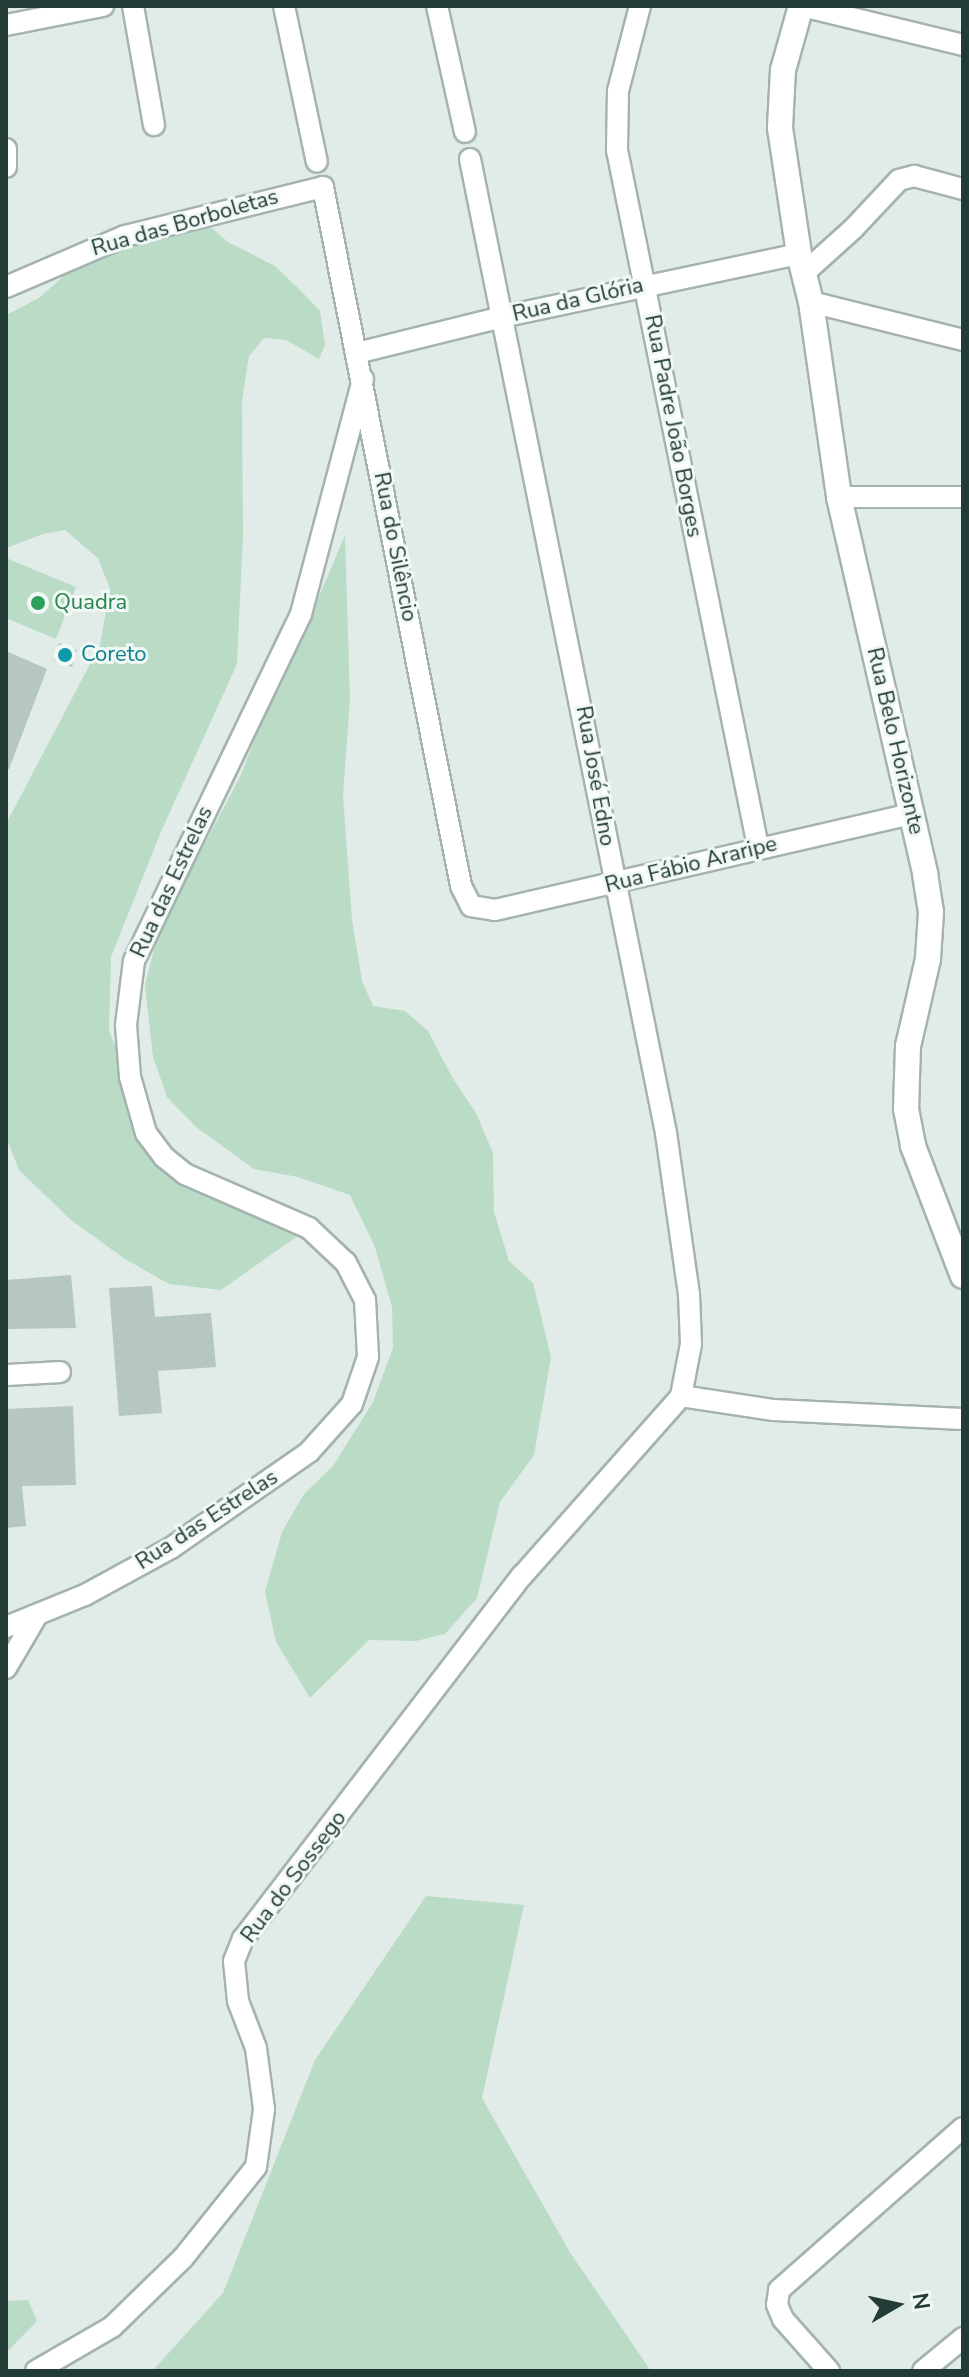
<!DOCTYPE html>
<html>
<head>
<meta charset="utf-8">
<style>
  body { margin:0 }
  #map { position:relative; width:969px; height:2377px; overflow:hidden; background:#e1ebe8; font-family:"Nunito Sans",sans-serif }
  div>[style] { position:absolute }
  .green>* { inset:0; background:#badcc7 }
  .building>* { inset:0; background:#b6c6c1 }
  .roads { filter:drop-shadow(2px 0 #a4b3af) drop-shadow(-2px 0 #a4b3af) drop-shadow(0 2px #a4b3af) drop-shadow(0 -2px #a4b3af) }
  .street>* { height:20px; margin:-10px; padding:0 10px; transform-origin:10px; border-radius:10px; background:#fff }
  .secondary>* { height:24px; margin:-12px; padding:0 12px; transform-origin:12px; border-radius:12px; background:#fff }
  .dots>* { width:22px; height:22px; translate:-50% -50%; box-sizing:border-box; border:4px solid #f1f8f5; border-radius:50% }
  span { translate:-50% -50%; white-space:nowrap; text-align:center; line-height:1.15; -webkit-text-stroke:6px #f1f8f5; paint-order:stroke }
  .street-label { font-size:22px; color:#223b37 }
  .leisure-label { font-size:22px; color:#27864d }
  .left { translate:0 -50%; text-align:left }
  .culture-label { font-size:22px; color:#0d838f }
  .frame { position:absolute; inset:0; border:8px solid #223b37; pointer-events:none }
  .north { position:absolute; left:857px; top:2265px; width:80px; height:80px; -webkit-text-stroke:6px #f1f8f5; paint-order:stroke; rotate:81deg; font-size:22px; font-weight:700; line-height:32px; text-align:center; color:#223b37 }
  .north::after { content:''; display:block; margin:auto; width:28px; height:36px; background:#223b37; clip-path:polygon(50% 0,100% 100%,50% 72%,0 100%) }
</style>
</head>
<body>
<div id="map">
  <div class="green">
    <div style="clip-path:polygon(207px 224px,228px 242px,275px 266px,301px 291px,320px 311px,325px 345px,319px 359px,286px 340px,264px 338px,249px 356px,242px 401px,243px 535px,237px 664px,160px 834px,111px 957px,109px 1031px,164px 1157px,309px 1228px,221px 1290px,169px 1284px,125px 1259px,71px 1220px,19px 1170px,6px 1137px,6px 824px,100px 645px,110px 589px,98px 558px,65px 530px,43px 534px,6px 548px,6px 315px,39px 298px,76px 265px,122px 248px)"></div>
    <div style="clip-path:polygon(345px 535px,350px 700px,343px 795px,352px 920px,362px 981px,373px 1006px,405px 1011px,428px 1031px,452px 1077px,476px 1113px,493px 1153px,494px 1212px,509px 1261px,533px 1283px,551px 1357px,534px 1455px,500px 1502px,477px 1598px,445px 1634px,416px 1641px,369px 1640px,310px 1698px,276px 1642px,265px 1592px,282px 1532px,304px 1494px,333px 1466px,373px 1402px,393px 1348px,392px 1307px,375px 1247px,350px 1195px,298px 1177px,254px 1169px,196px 1127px,167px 1097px,153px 1057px,145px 985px,155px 946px,174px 902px,241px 775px,258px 730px,286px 675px)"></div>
    <div style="clip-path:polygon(6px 558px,76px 587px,56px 639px,6px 618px)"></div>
    <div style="clip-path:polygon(426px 1896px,524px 1905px,482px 2098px,571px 2254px,651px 2371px,148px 2371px,155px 2368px,223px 2293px,315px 2060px)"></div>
    <div style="clip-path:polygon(28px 2300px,37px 2321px,6px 2353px,6px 2301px)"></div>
  </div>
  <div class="building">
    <div style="clip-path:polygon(59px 643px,77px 650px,72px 667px,54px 660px)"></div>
    <div style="clip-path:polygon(6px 651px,47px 669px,9px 769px,6px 769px)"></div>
    <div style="clip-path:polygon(71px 1275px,76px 1328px,6px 1329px,6px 1280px)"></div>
    <div style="clip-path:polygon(152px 1286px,155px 1317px,211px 1313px,216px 1367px,158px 1371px,162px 1413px,119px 1416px,109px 1288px)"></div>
    <div style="clip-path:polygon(73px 1406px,76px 1485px,22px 1486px,26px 1526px,6px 1528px,6px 1409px)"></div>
  </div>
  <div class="roads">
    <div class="street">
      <div style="left:133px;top:6px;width:121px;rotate:80deg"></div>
      <div style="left:284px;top:6px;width:159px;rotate:78.1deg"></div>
      <div style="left:437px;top:6px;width:129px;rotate:77.5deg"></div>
      <div style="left:640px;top:6px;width:88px;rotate:104.5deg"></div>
      <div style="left:618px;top:91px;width:59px;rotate:91deg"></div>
      <div style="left:617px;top:150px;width:711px;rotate:78.56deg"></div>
      <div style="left:802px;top:6px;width:166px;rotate:13.6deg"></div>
      <div style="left:6px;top:25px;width:99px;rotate:-11.1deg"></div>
      <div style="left:6px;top:149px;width:18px;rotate:90deg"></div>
      <div style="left:470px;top:159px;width:994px;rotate:78.62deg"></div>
      <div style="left:666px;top:1133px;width:163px;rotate:81.9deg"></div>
      <div style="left:689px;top:1294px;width:50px;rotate:87.7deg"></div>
      <div style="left:691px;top:1344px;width:53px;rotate:100.9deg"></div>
      <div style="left:804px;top:273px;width:66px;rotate:-41.9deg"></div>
      <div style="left:853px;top:229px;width:67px;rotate:-46.8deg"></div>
      <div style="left:899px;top:180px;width:16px;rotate:-15deg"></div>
      <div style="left:914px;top:176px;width:51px;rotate:14.9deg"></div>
      <div style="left:6px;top:287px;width:129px;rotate:-23.2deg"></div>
      <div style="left:125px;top:236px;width:204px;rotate:-13.9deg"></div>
      <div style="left:323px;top:187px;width:712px;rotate:78.83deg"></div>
      <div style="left:461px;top:886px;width:22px;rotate:63deg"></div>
      <div style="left:471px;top:906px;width:24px;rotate:9deg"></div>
      <div style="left:495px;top:910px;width:427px;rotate:-13deg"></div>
      <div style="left:811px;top:302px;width:157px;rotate:14deg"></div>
      <div style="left:357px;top:353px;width:149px;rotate:-13.9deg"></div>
      <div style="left:502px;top:317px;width:304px;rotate:-12deg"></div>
      <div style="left:839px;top:497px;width:124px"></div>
      <div style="left:6px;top:1375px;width:54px;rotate:-3.2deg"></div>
      <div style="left:681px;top:1396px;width:94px;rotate:8.6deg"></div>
      <div style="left:774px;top:1410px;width:189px;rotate:2.7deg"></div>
      <div style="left:6px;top:1627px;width:85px;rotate:-22.1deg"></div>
      <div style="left:85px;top:1595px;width:98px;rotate:-28.7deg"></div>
      <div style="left:171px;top:1548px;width:168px;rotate:-34.8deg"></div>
      <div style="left:309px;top:1452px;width:64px;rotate:-48.1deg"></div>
      <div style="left:352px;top:1404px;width:50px;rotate:-71.2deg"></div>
      <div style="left:368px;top:1357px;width:57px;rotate:-93deg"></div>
      <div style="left:365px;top:1300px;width:42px;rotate:-117.2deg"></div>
      <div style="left:346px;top:1263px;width:51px;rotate:-136.6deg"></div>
      <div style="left:309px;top:1228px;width:135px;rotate:-156.5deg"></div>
      <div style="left:185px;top:1174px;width:27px;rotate:-141deg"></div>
      <div style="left:164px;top:1157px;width:30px;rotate:-127deg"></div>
      <div style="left:146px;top:1133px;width:58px;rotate:-105.9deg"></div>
      <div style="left:130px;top:1077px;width:52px;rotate:-94.4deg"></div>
      <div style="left:126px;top:1025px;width:64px;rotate:-82.9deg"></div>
      <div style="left:134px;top:961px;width:385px;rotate:-64.3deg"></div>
      <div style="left:301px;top:614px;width:243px;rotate:-75.2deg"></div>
      <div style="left:6px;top:1668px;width:61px;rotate:-59.7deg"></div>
      <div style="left:36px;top:2371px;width:88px;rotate:-30.1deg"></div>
      <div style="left:112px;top:2327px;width:99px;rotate:-44.2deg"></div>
      <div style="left:183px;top:2258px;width:117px;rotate:-51.3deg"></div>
      <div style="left:256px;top:2167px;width:59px;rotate:-82.1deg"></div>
      <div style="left:264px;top:2109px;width:62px;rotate:-97.5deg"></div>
      <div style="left:256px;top:2048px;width:50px;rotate:-111deg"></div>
      <div style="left:238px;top:2001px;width:40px;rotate:-95.7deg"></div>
      <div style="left:234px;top:1961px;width:24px;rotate:-68deg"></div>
      <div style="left:243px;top:1939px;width:458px;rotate:-52.5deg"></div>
      <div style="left:522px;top:1576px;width:240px;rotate:-48.5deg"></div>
      <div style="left:829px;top:2371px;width:69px;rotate:-131.5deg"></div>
      <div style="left:783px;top:2319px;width:15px;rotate:-113deg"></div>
      <div style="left:777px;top:2305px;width:15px;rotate:-82deg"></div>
      <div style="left:779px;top:2290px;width:245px;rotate:-41.4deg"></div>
      <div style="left:923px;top:2371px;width:52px;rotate:-39.5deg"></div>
    </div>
    <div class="secondary">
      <div style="left:801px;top:6px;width:66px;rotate:105.7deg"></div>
      <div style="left:783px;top:70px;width:58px;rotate:93deg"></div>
      <div style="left:780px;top:128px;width:127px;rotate:81.4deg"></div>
      <div style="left:799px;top:254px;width:49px;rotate:76deg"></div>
      <div style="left:811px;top:302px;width:197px;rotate:81.8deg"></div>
      <div style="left:839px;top:497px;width:387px;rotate:77.1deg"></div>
      <div style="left:925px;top:874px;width:38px;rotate:81deg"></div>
      <div style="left:931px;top:912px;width:47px;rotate:93.7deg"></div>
      <div style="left:928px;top:959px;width:89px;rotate:102.9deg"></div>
      <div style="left:908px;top:1046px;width:63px;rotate:91.8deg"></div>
      <div style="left:906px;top:1109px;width:38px;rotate:79deg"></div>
      <div style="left:913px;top:1146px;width:139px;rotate:69deg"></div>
    </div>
  </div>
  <div class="dots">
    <div style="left:38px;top:603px;background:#2e9e5b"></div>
    <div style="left:65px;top:655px;background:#0f9aa8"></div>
  </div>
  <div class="street-label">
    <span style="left:185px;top:223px;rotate:-16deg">Rua das Borboletas</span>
    <span style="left:578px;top:300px;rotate:-13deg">Rua da Glória</span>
    <span style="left:673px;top:426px;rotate:79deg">Rua Padre João Borges</span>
    <span style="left:395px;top:547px;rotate:79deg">Rua do Silêncio</span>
    <span style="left:895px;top:741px;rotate:77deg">Rua Belo Horizonte</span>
    <span style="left:595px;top:776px;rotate:80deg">Rua José Edno</span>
    <span style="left:691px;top:865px;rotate:-14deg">Rua Fábio Araripe</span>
    <span style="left:172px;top:882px;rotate:-65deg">Rua das Estrelas</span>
    <span style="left:207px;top:1520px;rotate:-33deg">Rua das Estrelas</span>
    <span style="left:294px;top:1877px;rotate:-53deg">Rua do Sossego</span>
  </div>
  <div class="leisure-label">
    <span class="left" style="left:54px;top:603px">Quadra</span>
  </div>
  <div class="culture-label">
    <span class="left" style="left:81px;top:655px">Coreto</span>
  </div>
  <div class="frame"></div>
  <div class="north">N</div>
</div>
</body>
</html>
